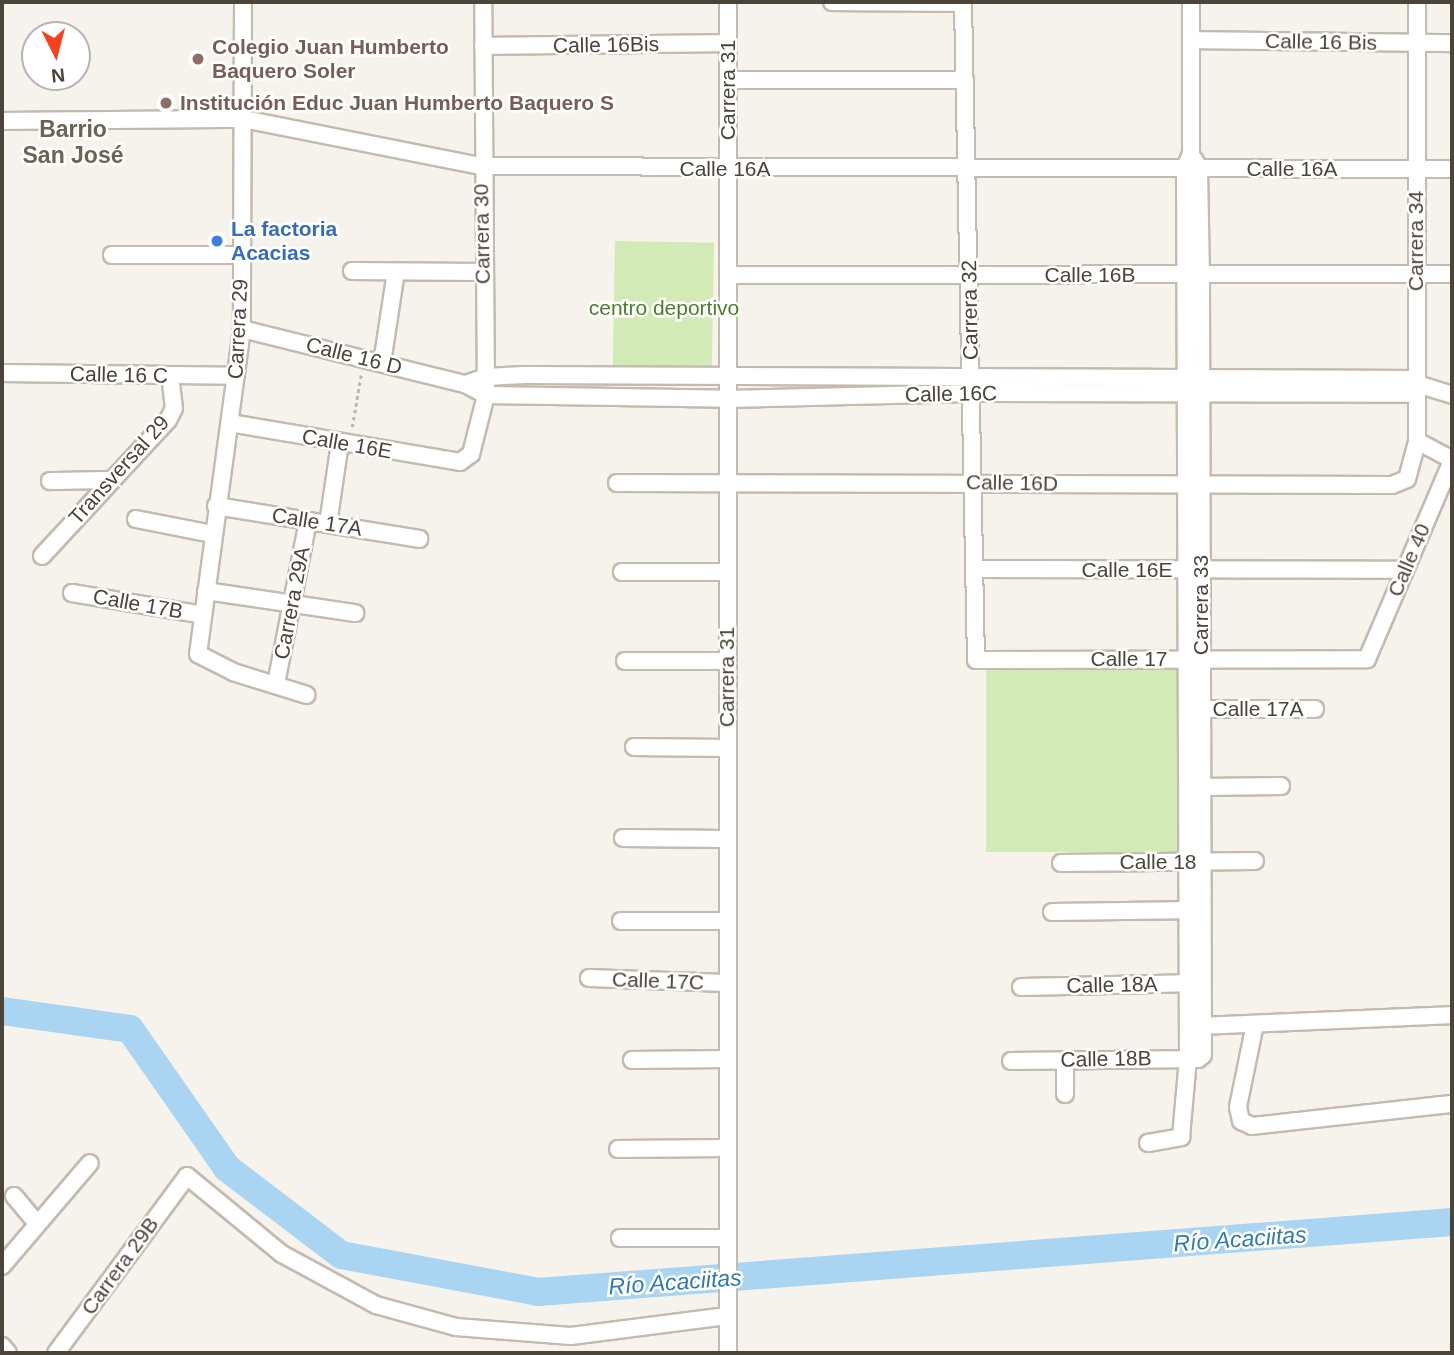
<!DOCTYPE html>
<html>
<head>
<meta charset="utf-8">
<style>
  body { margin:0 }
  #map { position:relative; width:1454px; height:1355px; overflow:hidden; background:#f6f3ec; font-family:Arial,sans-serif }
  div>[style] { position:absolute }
  .green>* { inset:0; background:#d2eab5; transform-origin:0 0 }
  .river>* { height:28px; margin:-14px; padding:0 14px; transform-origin:14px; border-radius:14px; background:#a9d4f2 }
  .path>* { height:2.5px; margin-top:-1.25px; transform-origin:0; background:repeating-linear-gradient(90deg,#c4b79f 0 3.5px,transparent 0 7px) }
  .roads { filter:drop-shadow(2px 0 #c2bbae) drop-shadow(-2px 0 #c2bbae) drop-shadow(0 2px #c2bbae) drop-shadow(0 -2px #c2bbae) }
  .minor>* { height:16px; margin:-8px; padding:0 8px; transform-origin:8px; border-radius:8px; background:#fff }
  .dots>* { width:19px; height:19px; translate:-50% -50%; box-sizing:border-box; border:4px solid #fff; border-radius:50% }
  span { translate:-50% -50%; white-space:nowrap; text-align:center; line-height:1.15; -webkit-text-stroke:5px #fff; paint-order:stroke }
  .street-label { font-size:21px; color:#4b4439 }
  .education-label { font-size:21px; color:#785e54; font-weight:700 }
  .left { translate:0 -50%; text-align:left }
  .shop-label { font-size:21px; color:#366cbe; font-weight:700 }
  .park-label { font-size:21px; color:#4a7f2a }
  .neighbourhood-label { font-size:23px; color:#6e6250; font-weight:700 }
  .water-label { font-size:23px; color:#2e7ab2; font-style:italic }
  .frame { position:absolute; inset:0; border:4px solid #4b4439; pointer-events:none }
  .north { position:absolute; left:21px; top:21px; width:70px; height:70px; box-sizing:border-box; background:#fff; border:2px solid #b7b4b0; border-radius:50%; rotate:174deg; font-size:19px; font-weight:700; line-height:28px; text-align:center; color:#4b4439 }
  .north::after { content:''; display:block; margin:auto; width:24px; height:32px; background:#fc3f1d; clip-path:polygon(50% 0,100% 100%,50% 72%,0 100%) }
</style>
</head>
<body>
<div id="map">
  <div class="green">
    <div style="left:615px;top:241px;width:99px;height:132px;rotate:1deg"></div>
    <div style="left:1181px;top:666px;width:186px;height:195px;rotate:90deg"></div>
  </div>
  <div class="river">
    <div style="left:2px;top:1011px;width:129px;rotate:8deg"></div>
    <div style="left:130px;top:1029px;width:169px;rotate:55.1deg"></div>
    <div style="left:227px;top:1168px;width:143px;rotate:37.3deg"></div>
    <div style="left:341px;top:1255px;width:200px;rotate:10.6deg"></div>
    <div style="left:538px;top:1292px;width:917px;rotate:-4.38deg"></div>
  </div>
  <div class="path">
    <div style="left:352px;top:427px;width:53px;rotate:-80.2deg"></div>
  </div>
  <div class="roads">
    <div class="minor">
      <div style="left:243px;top:2px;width:327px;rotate:90.2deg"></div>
      <div style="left:242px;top:329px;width:328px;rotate:97.7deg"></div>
      <div style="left:198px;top:654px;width:39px;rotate:27deg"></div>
      <div style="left:233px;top:672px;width:77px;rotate:17.3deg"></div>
      <div style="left:728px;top:2px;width:1351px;rotate:90deg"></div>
      <div style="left:832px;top:2px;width:131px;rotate:0.4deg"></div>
      <div style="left:963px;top:2px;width:658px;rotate:88.87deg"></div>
      <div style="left:976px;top:660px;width:391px;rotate:-0.1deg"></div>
      <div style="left:1367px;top:659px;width:215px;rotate:-66.8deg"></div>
      <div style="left:1191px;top:40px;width:261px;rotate:0.7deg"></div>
      <div style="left:483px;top:46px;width:245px;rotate:-0.7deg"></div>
      <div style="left:728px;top:80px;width:237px"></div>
      <div style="left:2px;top:121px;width:241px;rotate:-0.5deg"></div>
      <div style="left:243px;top:119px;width:243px;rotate:11.2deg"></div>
      <div style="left:481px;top:166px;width:971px;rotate:0.18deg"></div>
      <div style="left:112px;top:255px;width:129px"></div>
      <div style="left:352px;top:271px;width:130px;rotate:0.4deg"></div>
      <div style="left:728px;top:275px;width:724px;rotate:-0.08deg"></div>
      <div style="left:242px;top:329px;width:230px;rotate:13.9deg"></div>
      <div style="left:465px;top:384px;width:24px;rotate:28deg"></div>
      <div style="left:486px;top:395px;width:243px;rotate:0.9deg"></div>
      <div style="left:729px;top:399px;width:243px;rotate:-1.4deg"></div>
      <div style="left:972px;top:393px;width:445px;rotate:0.1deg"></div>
      <div style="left:382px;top:363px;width:92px;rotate:-81.3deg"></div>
      <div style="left:2px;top:373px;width:234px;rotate:0.7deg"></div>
      <div style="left:465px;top:384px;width:22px;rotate:-18deg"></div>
      <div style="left:486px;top:377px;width:39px;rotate:-3deg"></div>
      <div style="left:525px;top:375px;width:891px;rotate:0.26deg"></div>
      <div style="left:1417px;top:384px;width:37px;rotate:17deg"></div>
      <div style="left:230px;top:423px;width:233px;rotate:9.6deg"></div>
      <div style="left:460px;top:462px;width:14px;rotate:-36deg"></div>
      <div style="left:471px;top:454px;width:61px;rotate:-75.7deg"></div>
      <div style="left:486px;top:395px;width:393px;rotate:-90.4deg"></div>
      <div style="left:1417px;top:441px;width:40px;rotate:28deg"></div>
      <div style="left:50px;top:481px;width:60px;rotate:-1deg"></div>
      <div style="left:617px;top:483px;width:775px;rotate:0.15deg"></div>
      <div style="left:1392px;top:485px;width:16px;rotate:-22deg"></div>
      <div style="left:1407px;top:479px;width:39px;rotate:-75deg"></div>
      <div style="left:1417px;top:441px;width:439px;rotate:-90deg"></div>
      <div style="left:216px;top:506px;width:206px;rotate:9.2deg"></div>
      <div style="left:136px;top:519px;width:77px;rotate:11.2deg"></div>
      <div style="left:328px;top:524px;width:82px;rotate:-81.6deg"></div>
      <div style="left:42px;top:556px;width:185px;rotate:-47.2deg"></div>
      <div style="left:168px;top:420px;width:13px;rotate:-63deg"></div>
      <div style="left:174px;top:408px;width:32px;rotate:-97deg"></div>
      <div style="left:975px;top:569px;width:430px;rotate:0.1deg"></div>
      <div style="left:622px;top:572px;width:105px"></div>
      <div style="left:206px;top:591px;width:151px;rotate:8.4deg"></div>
      <div style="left:72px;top:593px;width:133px;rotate:9.5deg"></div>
      <div style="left:625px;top:661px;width:102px"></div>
      <div style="left:276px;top:684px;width:166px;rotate:-78.9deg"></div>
      <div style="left:1201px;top:709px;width:114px"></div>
      <div style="left:634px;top:747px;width:93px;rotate:0.6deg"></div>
      <div style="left:1203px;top:787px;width:78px;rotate:-0.7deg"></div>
      <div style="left:623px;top:838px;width:104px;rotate:0.6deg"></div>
      <div style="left:1061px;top:863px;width:194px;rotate:-0.6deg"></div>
      <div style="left:1052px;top:912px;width:144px;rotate:-0.8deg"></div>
      <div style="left:621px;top:921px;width:106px"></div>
      <div style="left:589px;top:978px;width:137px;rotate:2.1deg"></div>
      <div style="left:1021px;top:987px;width:175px;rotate:-1.3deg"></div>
      <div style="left:1255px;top:1024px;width:85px;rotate:101.6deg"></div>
      <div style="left:1238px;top:1107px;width:14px;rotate:78deg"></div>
      <div style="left:1241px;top:1121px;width:12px;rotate:24deg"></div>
      <div style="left:1252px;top:1126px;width:201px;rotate:-6.3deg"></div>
      <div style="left:1202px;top:1026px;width:250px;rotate:-2.5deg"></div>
      <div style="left:632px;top:1060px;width:94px;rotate:-0.6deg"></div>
      <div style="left:1065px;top:1060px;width:34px;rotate:90deg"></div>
      <div style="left:1011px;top:1061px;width:187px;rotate:-0.6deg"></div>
      <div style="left:1198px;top:1059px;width:6px;rotate:-39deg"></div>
      <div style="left:1203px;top:1055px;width:780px;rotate:-90.15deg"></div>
      <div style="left:1201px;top:275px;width:107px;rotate:-91.1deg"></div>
      <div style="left:1199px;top:168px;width:10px;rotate:-119deg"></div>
      <div style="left:1148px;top:1143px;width:34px;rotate:-10deg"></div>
      <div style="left:1181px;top:1137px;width:79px;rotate:-84.9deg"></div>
      <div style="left:1188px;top:1058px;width:890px;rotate:-90.19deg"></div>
      <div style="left:1185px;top:168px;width:15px;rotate:-67deg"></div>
      <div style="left:1191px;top:154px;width:152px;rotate:-90deg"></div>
      <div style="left:618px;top:1149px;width:108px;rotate:-0.5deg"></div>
      <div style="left:14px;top:1196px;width:34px;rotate:50deg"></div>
      <div style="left:620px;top:1238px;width:106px"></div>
      <div style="left:2px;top:1266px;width:135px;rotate:-49.5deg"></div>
      <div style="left:2px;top:1346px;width:9px;rotate:49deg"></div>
      <div style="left:56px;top:1353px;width:220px;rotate:-53.5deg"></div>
      <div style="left:187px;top:1176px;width:123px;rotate:39.4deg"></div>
      <div style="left:282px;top:1254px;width:107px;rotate:28.5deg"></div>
      <div style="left:376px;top:1305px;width:83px;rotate:15.4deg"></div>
      <div style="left:456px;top:1327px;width:115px;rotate:4.5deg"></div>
      <div style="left:571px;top:1336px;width:157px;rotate:-7.3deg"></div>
    </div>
  </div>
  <div class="dots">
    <div style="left:198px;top:59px;background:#8d6e63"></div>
    <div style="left:166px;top:103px;background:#8d6e63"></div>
    <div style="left:217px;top:241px;background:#3f7fe0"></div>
  </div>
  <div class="street-label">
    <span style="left:1321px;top:42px;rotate:1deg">Calle 16 Bis</span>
    <span style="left:606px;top:45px;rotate:-1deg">Calle 16Bis</span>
    <span style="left:728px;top:90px;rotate:-90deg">Carrera 31</span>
    <span style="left:725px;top:169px">Calle 16A</span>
    <span style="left:1292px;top:169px">Calle 16A</span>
    <span style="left:482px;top:234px;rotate:-91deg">Carrera 30</span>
    <span style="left:1416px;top:241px;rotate:-90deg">Carrera 34</span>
    <span style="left:1090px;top:275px">Calle 16B</span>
    <span style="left:970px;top:310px;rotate:-91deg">Carrera 32</span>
    <span style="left:238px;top:329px;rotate:-87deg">Carrera 29</span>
    <span style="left:354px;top:356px;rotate:14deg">Calle 16 D</span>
    <span style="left:119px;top:375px;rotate:1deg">Calle 16 C</span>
    <span style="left:951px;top:394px;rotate:-1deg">Calle 16C</span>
    <span style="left:347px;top:444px;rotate:10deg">Calle 16E</span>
    <span style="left:119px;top:470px;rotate:-48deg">Transversal 29</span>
    <span style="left:1012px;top:483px;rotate:1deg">Calle 16D</span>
    <span style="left:317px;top:522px;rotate:9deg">Calle 17A</span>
    <span style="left:1409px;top:560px;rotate:-67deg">Calle 40</span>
    <span style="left:1127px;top:570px">Calle 16E</span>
    <span style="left:292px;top:603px;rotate:-79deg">Carrera 29A</span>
    <span style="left:138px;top:604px;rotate:10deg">Calle 17B</span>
    <span style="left:1201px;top:605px;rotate:-90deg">Carrera 33</span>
    <span style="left:1129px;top:659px">Calle 17</span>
    <span style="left:727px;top:677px;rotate:-90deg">Carrera 31</span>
    <span style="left:1258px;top:709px">Calle 17A</span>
    <span style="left:1158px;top:862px">Calle 18</span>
    <span style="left:658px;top:981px;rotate:2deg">Calle 17C</span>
    <span style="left:1112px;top:985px;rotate:-1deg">Calle 18A</span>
    <span style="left:1106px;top:1059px;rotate:-1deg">Calle 18B</span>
    <span style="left:120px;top:1266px;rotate:-54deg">Carrera 29B</span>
  </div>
  <div class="education-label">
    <span class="left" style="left:212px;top:59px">Colegio Juan Humberto<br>Baquero Soler</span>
    <span class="left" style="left:180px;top:103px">Institución Educ Juan Humberto Baquero S</span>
  </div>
  <div class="shop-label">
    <span class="left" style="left:231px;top:241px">La factoria<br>Acacias</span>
  </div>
  <div class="park-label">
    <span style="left:664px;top:308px">centro deportivo</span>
  </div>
  <div class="neighbourhood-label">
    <span style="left:73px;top:142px">Barrio<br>San José</span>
  </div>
  <div class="water-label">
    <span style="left:1240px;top:1239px;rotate:-4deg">Río Acaciitas</span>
    <span style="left:675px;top:1282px;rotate:-4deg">Río Acaciitas</span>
  </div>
  <div class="frame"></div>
  <div class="north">N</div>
</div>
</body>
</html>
